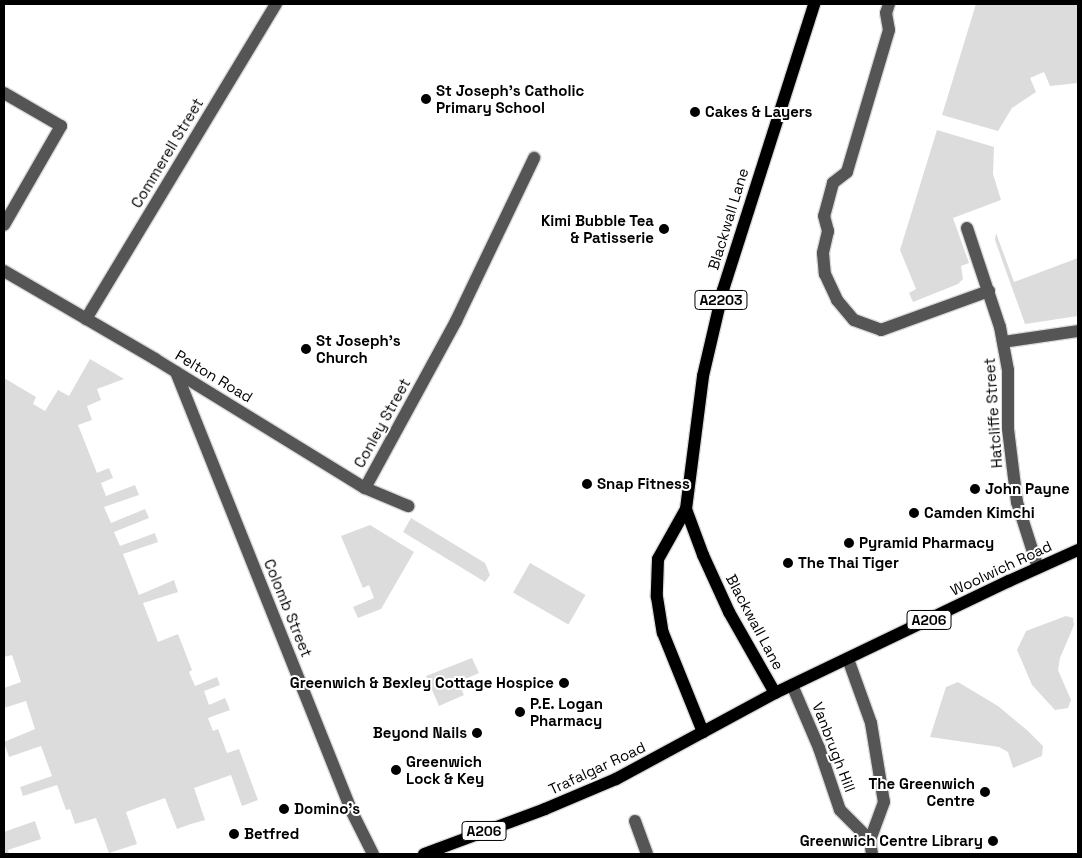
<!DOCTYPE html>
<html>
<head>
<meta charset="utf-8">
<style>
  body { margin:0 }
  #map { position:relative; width:1082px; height:858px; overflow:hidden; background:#fff; font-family:"Space Grotesk",sans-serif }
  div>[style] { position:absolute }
  .green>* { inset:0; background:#dcdcdc; transform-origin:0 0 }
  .roads { filter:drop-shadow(1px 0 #dbdbdb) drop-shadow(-1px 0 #dbdbdb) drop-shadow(0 1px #dbdbdb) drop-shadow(0 -1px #dbdbdb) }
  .minor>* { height:12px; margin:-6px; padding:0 6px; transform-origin:6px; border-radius:6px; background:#555 }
  .major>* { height:12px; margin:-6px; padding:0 6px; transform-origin:6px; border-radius:6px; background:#000 }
  .dots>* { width:14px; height:14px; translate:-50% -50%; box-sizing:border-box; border:2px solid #fff; border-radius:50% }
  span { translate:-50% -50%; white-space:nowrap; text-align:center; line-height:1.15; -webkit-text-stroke:4px #fff; paint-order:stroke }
  .shield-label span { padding:1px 4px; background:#fff; border:1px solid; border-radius:4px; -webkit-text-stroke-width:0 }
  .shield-label { font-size:14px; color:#000; font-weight:700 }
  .poi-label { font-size:15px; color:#000; font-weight:700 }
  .left { translate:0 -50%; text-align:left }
  .right { translate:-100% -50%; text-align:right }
  .street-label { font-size:15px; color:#000 }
  .frame { position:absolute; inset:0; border:5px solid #000; pointer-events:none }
</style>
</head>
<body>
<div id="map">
  <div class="green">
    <div style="clip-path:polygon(976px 4px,1078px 4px,1078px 83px,1050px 86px,1044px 72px,1030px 78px,1036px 92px,1012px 108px,998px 131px,942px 115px)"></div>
    <div style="clip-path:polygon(937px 130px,994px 147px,993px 174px,1001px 200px,953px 218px,969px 263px,961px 266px,963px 279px,958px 284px,913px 302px,909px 293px,916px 289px,900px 250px)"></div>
    <div style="clip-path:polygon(996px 233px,1014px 282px,1078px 258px,1078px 316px,1025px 324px,995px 240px)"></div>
    <div style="clip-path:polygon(90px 359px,124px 379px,97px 389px,101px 400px,87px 406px,92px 420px,78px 425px,97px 473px,109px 468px,113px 478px,101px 483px,106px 496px,135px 485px,139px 495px,104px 507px,111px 523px,145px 509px,149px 518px,114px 532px,120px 546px,155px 533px,158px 542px,123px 554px,139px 595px,174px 580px,178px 592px,143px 603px,158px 642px,178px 634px,192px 670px,189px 672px,195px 686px,217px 677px,220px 685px,204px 691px,209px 705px,225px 698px,230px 710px,208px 718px,213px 731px,218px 729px,227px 753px,239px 749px,258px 800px,242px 806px,231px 775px,194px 788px,205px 820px,191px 824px,177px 829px,165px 798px,145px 805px,126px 812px,137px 844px,109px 853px,96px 818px,75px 824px,70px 809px,66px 810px,57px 785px,23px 796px,20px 787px,52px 776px,41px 746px,9px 757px,4px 742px,35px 729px,26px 701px,4px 708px,4px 688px,21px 682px,12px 655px,4px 657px,4px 378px,36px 397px,33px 404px,45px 411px,58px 390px,69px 396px)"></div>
    <div style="clip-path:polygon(411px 518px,485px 563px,490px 575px,485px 582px,403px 532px)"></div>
    <div style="clip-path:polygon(370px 525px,414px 552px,381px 609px,358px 618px,353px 607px,374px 598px,369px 585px,363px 588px,341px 536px)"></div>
    <div style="left:530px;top:563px;width:64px;height:34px;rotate:30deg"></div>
    <div style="clip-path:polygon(1066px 616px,1073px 618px,1074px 625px,1060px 658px,1058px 670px,1071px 700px,1068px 708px,1055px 710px,1032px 685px,1017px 650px,1026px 631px)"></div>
    <div style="clip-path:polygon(472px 658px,479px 673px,458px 682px,464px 695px,439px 706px,426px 676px)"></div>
    <div style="clip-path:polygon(958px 682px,998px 706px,1028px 731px,1043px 746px,1042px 756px,1013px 768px,1008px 752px,999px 747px,930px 737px,946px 687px)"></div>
    <div style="clip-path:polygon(35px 821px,41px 839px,8px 850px,9px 854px,4px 854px,4px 832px)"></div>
  </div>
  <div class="roads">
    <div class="minor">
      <div style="left:889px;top:4px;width:9px;rotate:108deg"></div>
      <div style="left:886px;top:13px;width:17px;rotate:80deg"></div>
      <div style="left:889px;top:30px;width:148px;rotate:106.5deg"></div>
      <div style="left:847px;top:172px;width:18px;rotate:142deg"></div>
      <div style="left:833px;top:183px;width:34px;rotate:105deg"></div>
      <div style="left:824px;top:216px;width:16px;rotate:75deg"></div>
      <div style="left:828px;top:231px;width:23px;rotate:103deg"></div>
      <div style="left:823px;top:253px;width:21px;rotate:85deg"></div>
      <div style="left:825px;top:274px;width:29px;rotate:65deg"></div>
      <div style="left:837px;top:300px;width:26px;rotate:50deg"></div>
      <div style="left:854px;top:320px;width:29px;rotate:20deg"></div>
      <div style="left:881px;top:330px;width:115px;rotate:-19.9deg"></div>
      <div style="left:4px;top:93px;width:66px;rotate:30.1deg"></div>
      <div style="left:61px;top:126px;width:114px;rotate:119.9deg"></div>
      <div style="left:967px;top:228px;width:104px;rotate:71.6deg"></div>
      <div style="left:1000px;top:327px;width:44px;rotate:79.5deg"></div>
      <div style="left:1008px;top:370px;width:59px;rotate:90deg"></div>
      <div style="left:1008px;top:429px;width:74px;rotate:83deg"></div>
      <div style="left:1017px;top:502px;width:69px;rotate:72.3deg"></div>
      <div style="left:4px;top:271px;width:175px;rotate:30.2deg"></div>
      <div style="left:155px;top:359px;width:246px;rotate:31.6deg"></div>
      <div style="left:365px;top:488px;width:47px;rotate:22.7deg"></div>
      <div style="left:86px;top:319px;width:368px;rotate:-58.9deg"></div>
      <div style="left:1003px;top:342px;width:76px;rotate:-8.3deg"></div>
      <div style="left:176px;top:372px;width:472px;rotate:68.2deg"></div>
      <div style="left:351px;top:810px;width:49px;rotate:63.4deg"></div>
      <div style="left:365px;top:488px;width:190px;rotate:-61.4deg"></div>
      <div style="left:456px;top:321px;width:181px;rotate:-64.4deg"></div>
      <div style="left:848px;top:659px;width:68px;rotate:70.2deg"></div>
      <div style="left:871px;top:723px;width:80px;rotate:80.7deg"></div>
      <div style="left:884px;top:802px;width:40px;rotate:110.2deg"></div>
      <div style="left:870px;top:840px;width:14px;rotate:82deg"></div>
      <div style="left:792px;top:685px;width:69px;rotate:66.8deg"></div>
      <div style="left:819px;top:748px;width:65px;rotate:71.3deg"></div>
      <div style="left:840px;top:810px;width:42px;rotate:45deg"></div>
      <div style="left:635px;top:821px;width:35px;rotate:70deg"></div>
    </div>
    <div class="major">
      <div style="left:686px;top:509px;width:57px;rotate:119.2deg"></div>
      <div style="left:658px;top:559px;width:38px;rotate:92deg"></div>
      <div style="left:657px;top:597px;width:36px;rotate:81deg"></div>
      <div style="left:663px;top:633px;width:107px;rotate:68deg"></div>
      <div style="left:775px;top:693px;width:93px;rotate:-119.6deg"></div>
      <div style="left:729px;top:612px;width:63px;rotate:-114.5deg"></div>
      <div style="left:703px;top:555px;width:49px;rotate:-110.3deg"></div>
      <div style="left:686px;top:509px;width:134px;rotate:-82.7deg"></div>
      <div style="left:703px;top:376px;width:88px;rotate:-76.9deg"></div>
      <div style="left:723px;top:290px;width:300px;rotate:-72.3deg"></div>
      <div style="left:424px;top:854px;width:129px;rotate:-20.4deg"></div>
      <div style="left:545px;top:809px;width:77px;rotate:-22.9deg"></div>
      <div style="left:616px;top:779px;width:181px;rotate:-28.4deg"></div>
      <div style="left:775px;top:693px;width:259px;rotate:-25.6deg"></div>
      <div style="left:1009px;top:581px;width:76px;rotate:-24.2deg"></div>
    </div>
  </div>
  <div class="dots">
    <div style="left:426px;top:99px;background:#000"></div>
    <div style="left:695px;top:112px;background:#000"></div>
    <div style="left:664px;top:229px;background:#000"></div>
    <div style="left:306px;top:349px;background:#000"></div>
    <div style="left:587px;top:484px;background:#000"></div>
    <div style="left:975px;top:489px;background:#000"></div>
    <div style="left:914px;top:513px;background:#000"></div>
    <div style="left:849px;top:543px;background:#000"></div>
    <div style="left:788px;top:563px;background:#000"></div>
    <div style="left:564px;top:683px;background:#000"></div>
    <div style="left:520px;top:712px;background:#000"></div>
    <div style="left:477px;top:733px;background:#000"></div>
    <div style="left:396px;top:770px;background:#000"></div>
    <div style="left:985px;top:792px;background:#000"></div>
    <div style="left:284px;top:809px;background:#000"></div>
    <div style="left:234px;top:834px;background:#000"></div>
    <div style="left:993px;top:841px;background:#000"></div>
  </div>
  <div class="shield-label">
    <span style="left:721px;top:300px">A2203</span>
    <span style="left:929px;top:620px">A206</span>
    <span style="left:484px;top:831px">A206</span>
  </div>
  <div class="poi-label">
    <span class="left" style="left:436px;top:99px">St Joseph's Catholic<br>Primary School</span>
    <span class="left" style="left:705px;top:112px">Cakes &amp; Layers</span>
    <span class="right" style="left:654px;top:229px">Kimi Bubble Tea<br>&amp; Patisserie</span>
    <span class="left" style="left:316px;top:349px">St Joseph's<br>Church</span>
    <span class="left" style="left:597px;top:484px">Snap Fitness</span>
    <span class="left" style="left:985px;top:489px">John Payne</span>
    <span class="left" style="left:924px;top:513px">Camden Kimchi</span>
    <span class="left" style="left:859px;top:543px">Pyramid Pharmacy</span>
    <span class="left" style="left:798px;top:563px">The Thai Tiger</span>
    <span class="right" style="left:554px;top:683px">Greenwich &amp; Bexley Cottage Hospice</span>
    <span class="left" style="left:530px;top:712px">P.E. Logan<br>Pharmacy</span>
    <span class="right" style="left:467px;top:733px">Beyond Nails</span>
    <span class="left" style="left:406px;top:770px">Greenwich<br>Lock &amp; Key</span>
    <span class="right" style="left:975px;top:792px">The Greenwich<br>Centre</span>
    <span class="left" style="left:294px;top:809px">Domino's</span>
    <span class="left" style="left:244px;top:834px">Betfred</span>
    <span class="right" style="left:983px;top:841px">Greenwich Centre Library</span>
  </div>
  <div class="street-label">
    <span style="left:167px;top:153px;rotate:-59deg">Commerell Street</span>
    <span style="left:728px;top:219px;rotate:-73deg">Blackwall Lane</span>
    <span style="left:214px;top:376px;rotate:31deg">Pelton Road</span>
    <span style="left:993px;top:413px;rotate:-94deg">Hatcliffe Street</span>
    <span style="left:382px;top:423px;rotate:-61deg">Conley Street</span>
    <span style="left:1001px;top:568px;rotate:-25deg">Woolwich Road</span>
    <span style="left:288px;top:608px;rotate:68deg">Colomb Street</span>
    <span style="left:755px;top:622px;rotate:62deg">Blackwall Lane</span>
    <span style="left:834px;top:747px;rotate:69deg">Vanbrugh Hill</span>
    <span style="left:597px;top:768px;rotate:-25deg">Trafalgar Road</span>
  </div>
  <div class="frame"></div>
</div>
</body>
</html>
